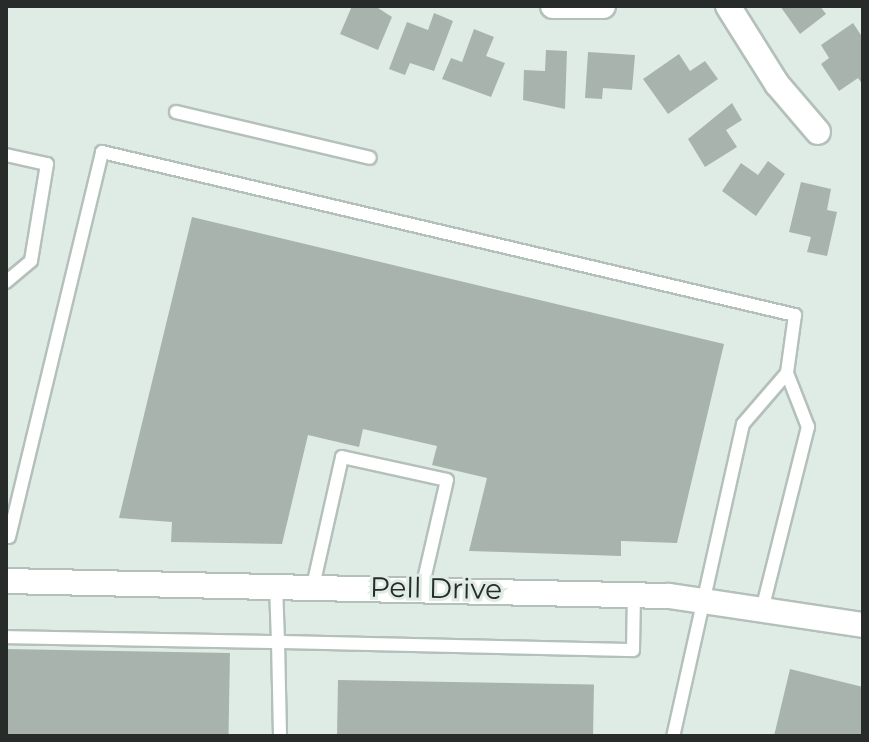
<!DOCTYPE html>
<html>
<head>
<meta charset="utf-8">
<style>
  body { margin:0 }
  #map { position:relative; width:869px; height:742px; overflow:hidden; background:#dfece5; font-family:Montserrat,sans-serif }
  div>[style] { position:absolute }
  .building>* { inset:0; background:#a8b3ad; transform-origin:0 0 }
  .roads { filter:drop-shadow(2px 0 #b4c0ba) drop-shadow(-2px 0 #b4c0ba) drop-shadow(0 2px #b4c0ba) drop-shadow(0 -2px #b4c0ba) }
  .lane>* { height:12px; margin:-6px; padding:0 6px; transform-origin:6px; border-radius:6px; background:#fff }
  .street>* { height:24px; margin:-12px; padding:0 12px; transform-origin:12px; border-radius:12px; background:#fff }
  span { translate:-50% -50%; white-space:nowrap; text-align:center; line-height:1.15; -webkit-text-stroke:6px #dfece5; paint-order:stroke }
  .street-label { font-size:28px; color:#272b29 }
  .frame { position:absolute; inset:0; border:8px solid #272b29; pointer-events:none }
</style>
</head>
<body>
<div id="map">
  <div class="building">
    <div style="clip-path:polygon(352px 6px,375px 6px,392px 17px,378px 50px,340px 34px)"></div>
    <div style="clip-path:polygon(780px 6px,820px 6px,826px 14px,800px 34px)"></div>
    <div style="clip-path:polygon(434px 13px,453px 21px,434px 71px,410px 63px,405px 75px,389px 69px,407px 22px,428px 30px)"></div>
    <div style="clip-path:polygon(853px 23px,863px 38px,863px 85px,858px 78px,839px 91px,821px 64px,829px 58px,821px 45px)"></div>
    <div style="clip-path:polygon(474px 29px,494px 37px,486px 56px,505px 63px,491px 97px,442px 79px,451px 58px,462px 62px)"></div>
    <div style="clip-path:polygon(546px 50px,567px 51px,565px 109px,523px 100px,524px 70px,545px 71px)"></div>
    <div style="clip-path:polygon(588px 52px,635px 55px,632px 90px,603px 88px,602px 99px,585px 98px)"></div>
    <div style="clip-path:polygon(679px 54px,690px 71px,705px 61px,718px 79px,668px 114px,643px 79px)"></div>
    <div style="clip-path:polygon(732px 103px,742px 120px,726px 130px,737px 147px,705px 167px,688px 139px)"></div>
    <div style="clip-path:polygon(768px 161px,785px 174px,756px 216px,722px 191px,741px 163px,758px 175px)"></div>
    <div style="clip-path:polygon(801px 182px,831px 189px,827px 210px,837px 212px,827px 256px,807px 252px,811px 237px,789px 232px)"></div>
    <div style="clip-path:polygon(192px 217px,724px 344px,677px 543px,621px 541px,621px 556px,469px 551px,487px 478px,432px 465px,437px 446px,363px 429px,359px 447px,308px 435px,282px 544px,171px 542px,172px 522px,119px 518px)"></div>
    <div style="left:6px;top:649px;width:224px;height:87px;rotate:1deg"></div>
    <div style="clip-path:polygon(790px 669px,863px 687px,863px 736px,774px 736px)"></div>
    <div style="left:338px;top:680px;width:256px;height:56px;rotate:1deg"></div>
  </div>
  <div class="roads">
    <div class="lane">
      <div style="left:176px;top:112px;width:199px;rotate:13.3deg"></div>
      <div style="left:6px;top:155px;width:42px;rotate:12.4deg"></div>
      <div style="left:47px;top:164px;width:98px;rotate:99.4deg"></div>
      <div style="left:31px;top:261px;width:33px;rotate:140deg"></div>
      <div style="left:9px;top:537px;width:396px;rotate:-76.4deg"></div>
      <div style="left:102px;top:152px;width:712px;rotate:13.24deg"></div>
      <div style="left:795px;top:315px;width:59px;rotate:97.9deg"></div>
      <div style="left:787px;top:373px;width:67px;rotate:130.8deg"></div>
      <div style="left:743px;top:424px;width:320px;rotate:102.6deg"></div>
      <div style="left:313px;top:586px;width:132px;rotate:-77.3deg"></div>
      <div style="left:342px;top:457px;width:107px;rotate:12.4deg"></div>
      <div style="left:447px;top:480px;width:111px;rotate:103deg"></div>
      <div style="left:763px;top:606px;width:185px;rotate:-75.9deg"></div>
      <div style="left:808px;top:427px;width:58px;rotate:-111.3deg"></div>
      <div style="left:6px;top:637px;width:272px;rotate:1.1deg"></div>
      <div style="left:278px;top:642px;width:57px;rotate:-92deg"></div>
      <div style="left:280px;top:736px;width:94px;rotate:-91.2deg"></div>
      <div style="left:278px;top:642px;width:355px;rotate:1.3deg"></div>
      <div style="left:633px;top:650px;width:56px;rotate:-89deg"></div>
    </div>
    <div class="street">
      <div style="left:553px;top:6px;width:50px"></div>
      <div style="left:728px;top:6px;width:92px;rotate:57.9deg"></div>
      <div style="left:777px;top:84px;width:63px;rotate:49.5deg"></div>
      <div style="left:6px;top:581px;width:663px;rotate:1.3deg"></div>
      <div style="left:669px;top:596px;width:196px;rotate:8.5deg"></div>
    </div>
  </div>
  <div class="street-label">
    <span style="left:436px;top:588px;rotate:1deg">Pell Drive</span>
  </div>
  <div class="frame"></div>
</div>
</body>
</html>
